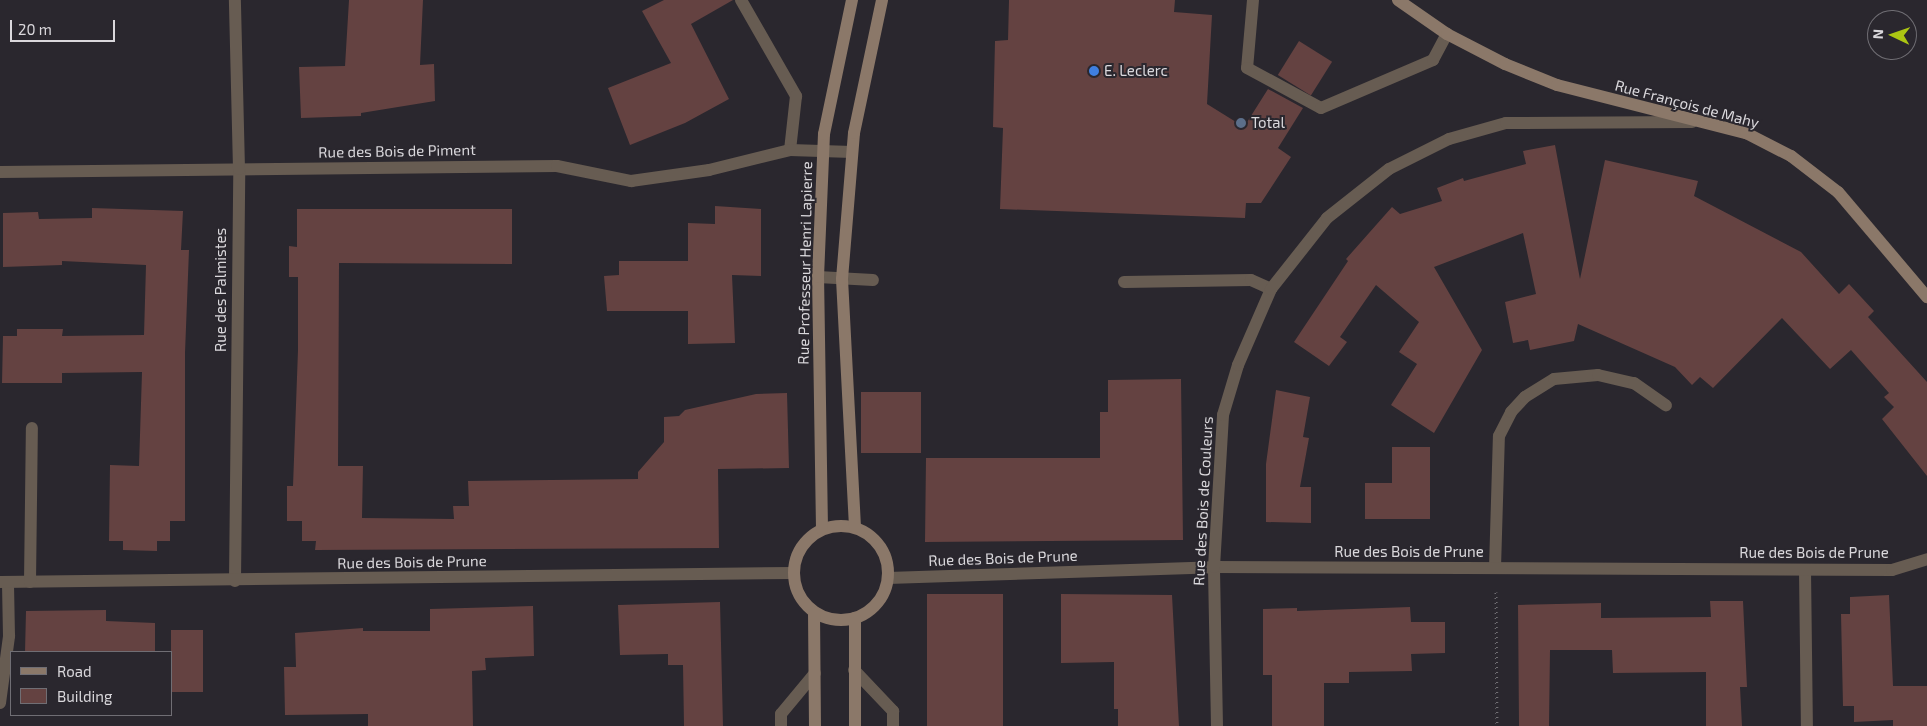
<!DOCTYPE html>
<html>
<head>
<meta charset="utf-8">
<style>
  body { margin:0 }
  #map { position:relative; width:1927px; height:726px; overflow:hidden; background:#2a272e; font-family:"Exo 2",sans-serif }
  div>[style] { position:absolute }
  .building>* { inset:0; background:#644241; transform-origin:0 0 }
  .path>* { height:3px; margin-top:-1.5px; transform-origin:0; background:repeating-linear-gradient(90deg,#716f74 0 1px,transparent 0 5px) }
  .service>* { height:12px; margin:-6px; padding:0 6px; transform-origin:6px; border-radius:6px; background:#675c52 }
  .minor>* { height:12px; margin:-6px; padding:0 6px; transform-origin:6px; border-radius:6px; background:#675c52 }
  .secondary>* { height:12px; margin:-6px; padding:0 6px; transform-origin:6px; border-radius:6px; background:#8b7869 }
  .secondary>.ring { margin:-6px; padding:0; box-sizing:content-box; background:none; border:12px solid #8b7869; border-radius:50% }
  .dots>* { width:14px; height:14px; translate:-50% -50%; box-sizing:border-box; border:2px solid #2a272e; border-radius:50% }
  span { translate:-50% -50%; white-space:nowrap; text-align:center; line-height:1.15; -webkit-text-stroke:4px #2a272e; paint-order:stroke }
  .poi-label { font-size:15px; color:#dad8dc }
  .left { translate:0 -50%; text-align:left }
  .street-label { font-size:15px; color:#dad8dc }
  .legend { position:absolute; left:10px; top:651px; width:162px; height:65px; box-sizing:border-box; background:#2a272e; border:1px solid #706e74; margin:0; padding:6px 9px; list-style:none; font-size:15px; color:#dad8dc }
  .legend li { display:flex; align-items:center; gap:10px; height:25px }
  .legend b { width:25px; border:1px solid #706e74 }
  .north { position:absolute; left:1867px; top:10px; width:50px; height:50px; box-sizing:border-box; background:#2a272e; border:1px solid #706e74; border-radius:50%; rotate:273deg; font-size:14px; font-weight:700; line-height:20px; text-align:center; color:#dad8dc }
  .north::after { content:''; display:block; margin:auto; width:18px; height:22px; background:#acc613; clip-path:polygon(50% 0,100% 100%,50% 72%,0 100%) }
  .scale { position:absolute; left:10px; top:20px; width:105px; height:22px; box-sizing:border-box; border:2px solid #dad8dc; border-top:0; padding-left:6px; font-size:15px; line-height:18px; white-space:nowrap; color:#dad8dc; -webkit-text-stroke:4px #2a272e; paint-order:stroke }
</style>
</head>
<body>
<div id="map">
  <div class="building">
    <div style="clip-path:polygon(349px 0,423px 0,420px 65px,434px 64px,435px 101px,361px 113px,361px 116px,301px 118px,299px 67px,345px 66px)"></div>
    <div style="clip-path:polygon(664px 0,733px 0,691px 24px,729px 99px,685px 123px,630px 145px,608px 88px,671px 63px,642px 11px)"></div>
    <div style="clip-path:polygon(1009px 0,1175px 0,1174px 12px,1212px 15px,1207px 104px,1244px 127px,1268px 89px,1303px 108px,1278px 148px,1291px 157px,1261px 203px,1246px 203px,1245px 218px,1000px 209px,1003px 128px,993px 127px,995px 41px,1008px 40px)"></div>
    <div style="left:1299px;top:41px;width:39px;height:40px;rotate:32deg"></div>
    <div style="clip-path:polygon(1555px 145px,1580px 279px,1605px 160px,1698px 181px,1694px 196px,1801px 252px,1839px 294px,1849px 284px,1874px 311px,1868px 317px,1927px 382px,1927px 476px,1882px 419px,1894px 407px,1884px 397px,1889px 393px,1851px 350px,1830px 369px,1782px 318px,1713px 388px,1700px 377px,1692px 385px,1675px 367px,1578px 324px,1574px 341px,1530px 350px,1528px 340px,1513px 343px,1505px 302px,1536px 294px,1523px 233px,1434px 267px,1482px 350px,1434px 433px,1391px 405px,1417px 364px,1399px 352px,1419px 322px,1376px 285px,1340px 337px,1347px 342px,1329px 366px,1294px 342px,1348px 261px,1346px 259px,1392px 207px,1400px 214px,1442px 201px,1437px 188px,1463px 178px,1464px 181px,1526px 164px,1523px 151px)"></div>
    <div style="clip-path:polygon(715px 206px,761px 209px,761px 276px,732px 275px,735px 343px,688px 344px,688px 311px,607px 311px,604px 276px,619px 275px,619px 261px,688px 261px,688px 223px,715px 224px)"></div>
    <div style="clip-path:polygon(92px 208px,183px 211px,181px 250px,189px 250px,185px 353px,185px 521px,170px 521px,170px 541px,157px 541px,157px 551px,123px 550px,123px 541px,109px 541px,110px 465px,139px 466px,142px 372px,62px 373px,62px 383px,2px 383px,3px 336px,17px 336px,17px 329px,63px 329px,62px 336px,144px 335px,146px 265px,62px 261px,62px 265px,3px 267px,3px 213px,38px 212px,39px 219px,92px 218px)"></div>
    <div style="clip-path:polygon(297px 209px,512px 209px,512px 264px,339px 263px,338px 466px,363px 466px,362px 518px,454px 519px,453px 506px,469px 506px,468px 481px,638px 479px,638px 472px,664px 442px,664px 417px,679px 416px,685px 410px,756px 394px,787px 393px,789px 468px,718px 469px,719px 548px,315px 550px,316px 541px,302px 541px,302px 521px,287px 521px,287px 486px,293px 486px,298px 350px,298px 277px,289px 277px,289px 246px,297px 247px)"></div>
    <div style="clip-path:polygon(1181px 379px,1183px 540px,925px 542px,926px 458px,1100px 458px,1100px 412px,1108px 412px,1108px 380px)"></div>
    <div style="clip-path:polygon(1276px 390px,1310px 397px,1303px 437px,1309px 438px,1300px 487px,1311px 487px,1311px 523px,1266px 522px,1266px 464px)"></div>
    <div style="left:921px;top:392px;width:61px;height:60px;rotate:90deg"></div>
    <div style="clip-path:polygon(1392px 447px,1430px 447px,1430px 519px,1365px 519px,1365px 483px,1392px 483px)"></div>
    <div style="left:927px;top:594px;width:76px;height:132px"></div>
    <div style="clip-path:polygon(1061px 594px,1172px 595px,1179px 726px,1118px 726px,1118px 709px,1114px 709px,1114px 662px,1061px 663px)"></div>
    <div style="clip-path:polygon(1889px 595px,1893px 686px,1927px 686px,1927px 726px,1893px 726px,1893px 720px,1854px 722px,1854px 706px,1843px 706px,1841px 614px,1850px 614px,1850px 597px)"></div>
    <div style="clip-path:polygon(1710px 601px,1743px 601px,1747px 687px,1740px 687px,1742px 726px,1706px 726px,1706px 672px,1613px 673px,1612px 650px,1550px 650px,1549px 726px,1519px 726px,1518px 605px,1601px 603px,1601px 618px,1711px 617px)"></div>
    <div style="clip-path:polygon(720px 602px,723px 726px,684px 726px,683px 665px,668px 665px,668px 654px,620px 655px,618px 605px)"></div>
    <div style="clip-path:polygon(533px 606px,534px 656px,485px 658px,486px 670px,472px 671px,473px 726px,368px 726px,368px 714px,285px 715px,284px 667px,296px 667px,295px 633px,363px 628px,363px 631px,430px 631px,430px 609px)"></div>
    <div style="clip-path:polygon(1410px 607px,1411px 622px,1445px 622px,1445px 653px,1411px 654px,1412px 671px,1349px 672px,1349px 683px,1324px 683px,1324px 726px,1272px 726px,1272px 675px,1263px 675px,1263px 609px,1297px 608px,1297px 611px)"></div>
    <div style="clip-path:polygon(106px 610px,106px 621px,155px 623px,155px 652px,25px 652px,26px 611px)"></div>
    <div style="left:171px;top:630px;width:32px;height:62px"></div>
  </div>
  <div class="path">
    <div style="left:1496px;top:592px;width:134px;rotate:89.6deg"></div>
  </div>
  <div class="service">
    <div style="left:1253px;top:0;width:68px;rotate:95deg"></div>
    <div style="left:1247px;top:68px;width:84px;rotate:28.4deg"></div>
    <div style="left:1321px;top:108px;width:122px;rotate:-23.2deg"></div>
    <div style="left:1433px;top:60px;width:30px;rotate:-62deg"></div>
    <div style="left:818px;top:277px;width:55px;rotate:3.1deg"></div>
    <div style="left:1124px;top:282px;width:127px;rotate:-0.9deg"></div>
    <div style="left:1251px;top:280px;width:22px;rotate:24deg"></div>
    <div style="left:854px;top:670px;width:57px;rotate:46.4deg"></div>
    <div style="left:893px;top:711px;width:15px;rotate:90deg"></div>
    <div style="left:0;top:703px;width:68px;rotate:-82.3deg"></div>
    <div style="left:9px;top:636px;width:54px;rotate:-91.1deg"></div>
    <div style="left:781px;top:726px;width:12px;rotate:-90deg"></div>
    <div style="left:781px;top:714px;width:53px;rotate:-50.3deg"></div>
  </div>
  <div class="minor">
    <div style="left:741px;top:0;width:111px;rotate:60.2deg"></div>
    <div style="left:796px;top:96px;width:54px;rotate:96.3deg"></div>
    <div style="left:0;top:172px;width:557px;rotate:-0.62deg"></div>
    <div style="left:557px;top:166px;width:76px;rotate:11.5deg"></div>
    <div style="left:631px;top:181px;width:79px;rotate:-8deg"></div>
    <div style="left:709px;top:170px;width:83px;rotate:-13.9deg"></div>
    <div style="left:790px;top:150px;width:62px;rotate:1.8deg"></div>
    <div style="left:1495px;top:568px;width:132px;rotate:-88.3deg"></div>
    <div style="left:1499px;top:436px;width:27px;rotate:-63deg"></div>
    <div style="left:1511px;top:412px;width:21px;rotate:-47deg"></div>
    <div style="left:1525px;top:397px;width:34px;rotate:-32deg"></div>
    <div style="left:1554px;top:379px;width:44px;rotate:-5.2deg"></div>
    <div style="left:1598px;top:375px;width:37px;rotate:13deg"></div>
    <div style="left:1634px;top:383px;width:39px;rotate:35deg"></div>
    <div style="left:1805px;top:570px;width:156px;rotate:89.3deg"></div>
    <div style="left:888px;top:578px;width:326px;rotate:-1.9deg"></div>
    <div style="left:1214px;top:567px;width:678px;rotate:0.25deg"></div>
    <div style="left:1892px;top:570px;width:37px;rotate:-17deg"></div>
    <div style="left:235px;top:581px;width:412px;rotate:-89.4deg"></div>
    <div style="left:239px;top:169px;width:169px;rotate:-91.4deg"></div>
    <div style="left:0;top:582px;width:793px;rotate:-0.65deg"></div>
    <div style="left:30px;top:582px;width:154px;rotate:-89.3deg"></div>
    <div style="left:1217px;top:726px;width:159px;rotate:-91.1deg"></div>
    <div style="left:1214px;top:567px;width:152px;rotate:-86.6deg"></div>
    <div style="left:1223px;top:415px;width:52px;rotate:-73.3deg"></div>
    <div style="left:1238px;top:365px;width:83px;rotate:-66.5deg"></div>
    <div style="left:1271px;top:289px;width:90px;rotate:-51.7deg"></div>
    <div style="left:1327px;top:218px;width:79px;rotate:-38.3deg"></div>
    <div style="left:1389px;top:169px;width:67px;rotate:-26.6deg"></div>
    <div style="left:1449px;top:139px;width:59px;rotate:-15.7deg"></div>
    <div style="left:1506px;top:123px;width:186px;rotate:-0.3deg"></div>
  </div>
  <div class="secondary">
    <div style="left:1398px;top:0;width:60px;rotate:34.8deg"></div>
    <div style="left:1447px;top:34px;width:65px;rotate:27.3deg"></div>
    <div style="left:1505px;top:64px;width:56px;rotate:22deg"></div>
    <div style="left:1557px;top:85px;width:195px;rotate:14.3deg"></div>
    <div style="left:1746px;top:133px;width:51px;rotate:27.1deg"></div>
    <div style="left:1791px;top:156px;width:59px;rotate:37.5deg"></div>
    <div style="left:1838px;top:192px;width:138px;rotate:49.7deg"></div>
    <div class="ring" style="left:794px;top:526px;width:82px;height:82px"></div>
    <div style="left:855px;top:527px;width:248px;rotate:-93deg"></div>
    <div style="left:842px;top:279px;width:146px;rotate:-85.3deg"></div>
    <div style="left:854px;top:133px;width:136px;rotate:-78.1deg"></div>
    <div style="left:822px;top:529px;width:252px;rotate:-90.9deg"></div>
    <div style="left:818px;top:277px;width:143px;rotate:-87.6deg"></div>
    <div style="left:824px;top:134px;width:137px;rotate:-78.2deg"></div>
    <div style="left:814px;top:612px;width:114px;rotate:89.5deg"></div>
    <div style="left:855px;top:726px;width:108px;rotate:-90deg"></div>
  </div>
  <div class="dots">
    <div style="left:1094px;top:71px;background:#3f7fe0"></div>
    <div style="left:1241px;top:123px;background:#5c6f8a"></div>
  </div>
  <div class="poi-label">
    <span class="left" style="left:1104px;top:71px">E. Leclerc</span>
    <span class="left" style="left:1251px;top:123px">Total</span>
  </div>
  <div class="street-label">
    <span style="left:1687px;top:104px;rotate:15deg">Rue François de Mahy</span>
    <span style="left:397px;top:151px;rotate:-1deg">Rue des Bois de Piment</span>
    <span style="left:805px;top:263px;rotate:-89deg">Rue Professeur Henri Lapierre</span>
    <span style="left:221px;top:290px;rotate:-90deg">Rue des Palmistes</span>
    <span style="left:1203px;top:501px;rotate:-87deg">Rue des Bois de Couleurs</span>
    <span style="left:1409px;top:552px">Rue des Bois de Prune</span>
    <span style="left:1814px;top:553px">Rue des Bois de Prune</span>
    <span style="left:1003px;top:558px;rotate:-2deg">Rue des Bois de Prune</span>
    <span style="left:412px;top:562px;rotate:-1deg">Rue des Bois de Prune</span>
  </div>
  <ul class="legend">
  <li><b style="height:6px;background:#8b7869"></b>Road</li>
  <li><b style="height:14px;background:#644241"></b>Building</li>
  </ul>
  <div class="north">N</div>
  <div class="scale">20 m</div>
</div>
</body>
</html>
